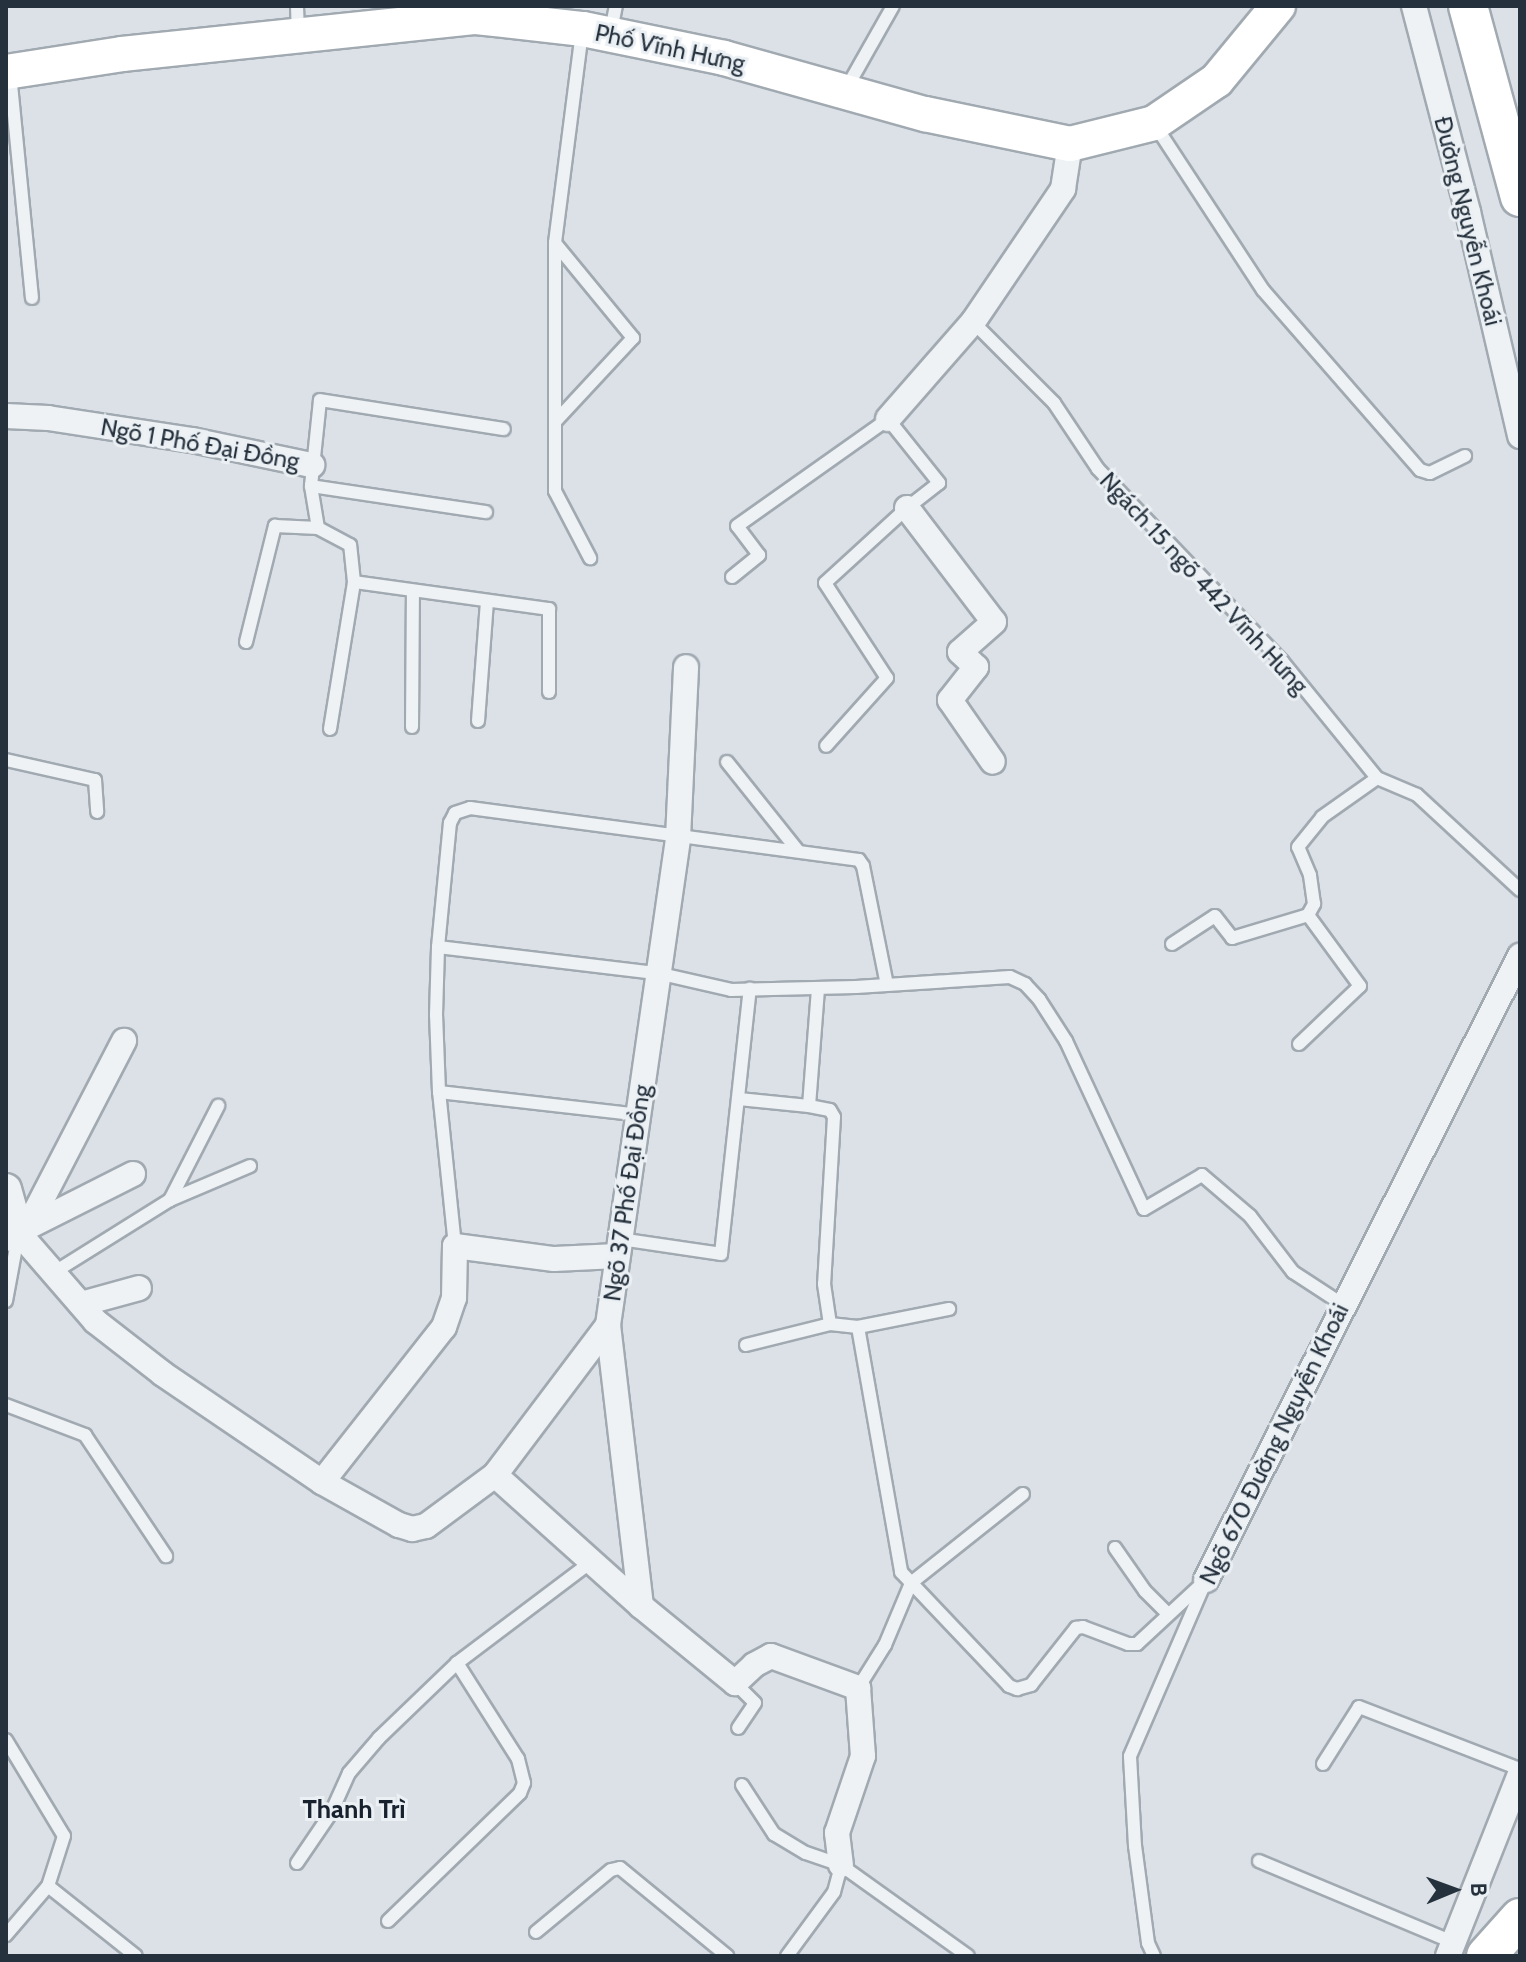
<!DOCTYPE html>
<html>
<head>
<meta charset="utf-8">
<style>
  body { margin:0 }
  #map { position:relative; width:1526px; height:1962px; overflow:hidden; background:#dce1e7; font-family:Cabin,sans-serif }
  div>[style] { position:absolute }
  .roads { filter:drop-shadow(2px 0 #a1a9b1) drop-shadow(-2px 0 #a1a9b1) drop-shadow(0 2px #a1a9b1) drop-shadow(0 -2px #a1a9b1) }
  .service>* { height:12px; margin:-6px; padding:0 6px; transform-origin:6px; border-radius:6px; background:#eef2f5 }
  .minor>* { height:24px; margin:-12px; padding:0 12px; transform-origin:12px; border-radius:12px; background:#eef2f5 }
  .tertiary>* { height:30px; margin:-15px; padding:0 15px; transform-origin:15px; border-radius:15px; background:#eef2f5 }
  .secondary>* { height:34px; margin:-17px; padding:0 17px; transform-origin:17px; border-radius:17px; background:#fff }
  .primary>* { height:38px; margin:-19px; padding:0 19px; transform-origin:19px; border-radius:19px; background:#fff }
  span { translate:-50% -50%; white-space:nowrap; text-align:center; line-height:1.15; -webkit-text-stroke:6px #ebf0f4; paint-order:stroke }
  .street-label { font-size:24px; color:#25313d }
  .neighbourhood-label { font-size:26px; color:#18222e; font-weight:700 }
  .frame { position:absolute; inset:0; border:8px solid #25313d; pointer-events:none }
  .north { position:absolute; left:1414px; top:1850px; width:80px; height:80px; -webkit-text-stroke:6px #ebf0f4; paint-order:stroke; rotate:89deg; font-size:22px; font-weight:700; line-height:32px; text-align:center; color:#25313d }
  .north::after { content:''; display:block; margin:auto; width:28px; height:36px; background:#25313d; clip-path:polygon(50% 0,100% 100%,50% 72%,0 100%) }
</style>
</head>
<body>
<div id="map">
  <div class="roads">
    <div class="service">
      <div style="left:297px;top:6px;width:26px;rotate:88deg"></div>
      <div style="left:611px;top:31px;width:25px;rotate:-79deg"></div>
      <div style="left:582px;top:32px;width:213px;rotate:97.3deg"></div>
      <div style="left:555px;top:243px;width:248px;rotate:90deg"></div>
      <div style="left:555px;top:491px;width:76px;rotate:62.4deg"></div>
      <div style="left:10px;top:74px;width:225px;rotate:84.4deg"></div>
      <div style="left:846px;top:89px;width:95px;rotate:-60.5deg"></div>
      <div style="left:1155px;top:125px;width:197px;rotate:56.8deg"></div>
      <div style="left:1263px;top:290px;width:239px;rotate:48.9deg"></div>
      <div style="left:1420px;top:470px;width:10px;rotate:17deg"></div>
      <div style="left:1430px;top:473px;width:39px;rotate:-26deg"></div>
      <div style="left:555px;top:243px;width:123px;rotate:50.6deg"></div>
      <div style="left:633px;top:338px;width:113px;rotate:132.9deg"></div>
      <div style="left:973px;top:322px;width:115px;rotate:45deg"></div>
      <div style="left:1054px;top:403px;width:79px;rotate:56.3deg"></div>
      <div style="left:1098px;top:469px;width:266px;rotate:46.2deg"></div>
      <div style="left:1282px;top:661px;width:151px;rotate:50.9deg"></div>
      <div style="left:1377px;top:778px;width:43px;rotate:23deg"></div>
      <div style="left:1417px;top:795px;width:140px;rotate:42.7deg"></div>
      <div style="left:311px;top:486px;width:177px;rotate:8.5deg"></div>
      <div style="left:732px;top:577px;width:35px;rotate:-39deg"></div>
      <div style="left:759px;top:555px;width:36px;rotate:-127deg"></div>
      <div style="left:737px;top:526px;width:185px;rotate:-35.3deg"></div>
      <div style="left:888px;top:419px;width:82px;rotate:51.4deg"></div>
      <div style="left:939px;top:483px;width:41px;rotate:142deg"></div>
      <div style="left:907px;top:508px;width:111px;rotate:137.6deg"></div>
      <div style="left:825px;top:583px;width:113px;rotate:56.9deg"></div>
      <div style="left:887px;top:678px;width:91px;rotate:131.9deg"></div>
      <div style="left:354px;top:582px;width:197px;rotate:7.9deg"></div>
      <div style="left:549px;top:609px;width:83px;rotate:90deg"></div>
      <div style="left:246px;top:642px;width:120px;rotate:-76deg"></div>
      <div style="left:275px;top:526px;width:43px;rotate:2.7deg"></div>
      <div style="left:478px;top:721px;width:120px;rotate:-85.7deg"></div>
      <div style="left:412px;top:727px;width:136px;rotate:-89.6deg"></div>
      <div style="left:330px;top:729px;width:149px;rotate:-80.7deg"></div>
      <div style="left:354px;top:582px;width:37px;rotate:-96deg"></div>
      <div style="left:350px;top:545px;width:36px;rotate:-152deg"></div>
      <div style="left:318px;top:528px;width:43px;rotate:-99.5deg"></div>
      <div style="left:311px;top:486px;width:86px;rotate:-84deg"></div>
      <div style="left:320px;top:400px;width:186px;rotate:9deg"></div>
      <div style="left:6px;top:760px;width:91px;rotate:12.7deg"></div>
      <div style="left:95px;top:780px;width:32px;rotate:86deg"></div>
      <div style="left:727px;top:762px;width:114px;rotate:51.4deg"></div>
      <div style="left:1172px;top:944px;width:51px;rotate:-33.1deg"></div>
      <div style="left:1215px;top:916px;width:28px;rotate:52deg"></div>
      <div style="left:1232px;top:938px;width:79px;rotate:-16.8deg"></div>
      <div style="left:1308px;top:915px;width:13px;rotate:-61deg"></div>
      <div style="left:1314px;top:904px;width:29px;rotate:-98deg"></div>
      <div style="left:1310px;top:875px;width:30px;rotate:-113deg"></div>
      <div style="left:1298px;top:847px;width:38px;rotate:-51deg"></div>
      <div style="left:1322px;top:817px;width:67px;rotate:-35.3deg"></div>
      <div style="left:438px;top:947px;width:221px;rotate:6.8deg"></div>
      <div style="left:657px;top:973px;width:76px;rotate:12.9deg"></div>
      <div style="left:731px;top:990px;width:125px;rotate:-1.4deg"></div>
      <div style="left:856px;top:987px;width:154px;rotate:-3.7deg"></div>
      <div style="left:1010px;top:977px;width:17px;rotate:25deg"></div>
      <div style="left:1025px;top:984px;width:21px;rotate:47deg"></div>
      <div style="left:1039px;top:999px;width:50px;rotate:57.3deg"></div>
      <div style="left:1066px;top:1041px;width:185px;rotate:65.1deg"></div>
      <div style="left:1144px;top:1209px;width:67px;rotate:-30.4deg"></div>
      <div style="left:1202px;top:1175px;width:63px;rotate:40.5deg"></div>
      <div style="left:1250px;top:1216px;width:71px;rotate:52.5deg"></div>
      <div style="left:1293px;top:1272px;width:59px;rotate:33.1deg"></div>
      <div style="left:818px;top:989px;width:117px;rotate:94.4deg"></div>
      <div style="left:809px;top:1106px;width:21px;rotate:11deg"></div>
      <div style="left:830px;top:1110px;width:8px;rotate:60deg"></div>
      <div style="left:834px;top:1117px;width:167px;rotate:93.4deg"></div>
      <div style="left:824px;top:1284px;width:40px;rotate:81.5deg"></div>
      <div style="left:830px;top:1324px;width:28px;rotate:6deg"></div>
      <div style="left:858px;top:1327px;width:249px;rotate:80deg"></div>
      <div style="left:901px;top:1572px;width:157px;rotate:46.5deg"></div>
      <div style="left:1009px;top:1686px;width:9px;rotate:21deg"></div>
      <div style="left:1017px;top:1689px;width:15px;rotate:-16deg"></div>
      <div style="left:1031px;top:1685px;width:73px;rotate:-51.7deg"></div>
      <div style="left:1076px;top:1628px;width:7px;rotate:-8deg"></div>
      <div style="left:1083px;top:1627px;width:48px;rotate:20.7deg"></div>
      <div style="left:1128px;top:1644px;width:9px"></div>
      <div style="left:1137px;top:1644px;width:94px;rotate:-42.8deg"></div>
      <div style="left:1299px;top:1044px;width:84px;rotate:-43.6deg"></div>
      <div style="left:1360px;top:986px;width:88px;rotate:-126.2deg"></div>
      <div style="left:439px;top:1092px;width:202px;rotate:6.5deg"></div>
      <div style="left:739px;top:1099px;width:70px;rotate:5.7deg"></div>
      <div style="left:170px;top:1200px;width:106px;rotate:-62.9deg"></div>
      <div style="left:620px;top:1239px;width:102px;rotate:8.4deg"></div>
      <div style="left:721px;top:1254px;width:267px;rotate:-83.8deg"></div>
      <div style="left:455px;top:1246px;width:155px;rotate:-95.9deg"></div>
      <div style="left:439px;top:1092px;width:77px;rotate:-92.2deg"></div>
      <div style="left:436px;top:1015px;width:68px;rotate:-88.3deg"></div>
      <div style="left:438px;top:947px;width:125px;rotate:-84.5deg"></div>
      <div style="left:450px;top:823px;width:11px;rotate:-63deg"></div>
      <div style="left:455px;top:813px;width:16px;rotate:-18deg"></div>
      <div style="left:470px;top:808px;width:392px;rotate:7.6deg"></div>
      <div style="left:859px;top:860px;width:7px;rotate:56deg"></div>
      <div style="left:863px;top:866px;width:121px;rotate:78.6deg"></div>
      <div style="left:53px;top:1273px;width:138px;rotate:-32deg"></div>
      <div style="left:170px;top:1200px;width:87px;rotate:-23deg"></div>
      <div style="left:6px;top:1301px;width:66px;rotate:-79.5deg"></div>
      <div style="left:858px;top:1327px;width:93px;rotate:-11.2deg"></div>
      <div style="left:746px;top:1345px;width:87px;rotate:-14deg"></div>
      <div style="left:6px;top:1405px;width:85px;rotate:20.8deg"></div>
      <div style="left:85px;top:1435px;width:146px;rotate:56.2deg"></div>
      <div style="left:1115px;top:1548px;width:52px;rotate:55.1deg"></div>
      <div style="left:1145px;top:1591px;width:33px;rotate:45deg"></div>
      <div style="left:735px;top:1683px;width:28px;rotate:45deg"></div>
      <div style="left:755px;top:1703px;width:30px;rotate:124deg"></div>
      <div style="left:858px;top:1688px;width:51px;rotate:-57.9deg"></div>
      <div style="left:885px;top:1645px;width:67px;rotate:-67.2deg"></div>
      <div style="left:911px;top:1583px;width:143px;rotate:-38.5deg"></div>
      <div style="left:6px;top:1740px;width:112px;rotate:58.9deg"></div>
      <div style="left:64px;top:1836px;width:52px;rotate:107.7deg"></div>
      <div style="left:48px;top:1886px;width:65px;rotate:130.6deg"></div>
      <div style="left:1323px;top:1764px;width:67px;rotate:-57.7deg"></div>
      <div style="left:1359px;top:1707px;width:173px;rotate:21.1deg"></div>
      <div style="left:742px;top:1785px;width:59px;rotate:56.9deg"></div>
      <div style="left:774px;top:1834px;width:37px;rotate:31deg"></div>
      <div style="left:806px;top:1853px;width:37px;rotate:19deg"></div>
      <div style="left:841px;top:1865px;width:156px;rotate:35.6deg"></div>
      <div style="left:1259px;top:1861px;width:210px;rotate:22.7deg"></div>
      <div style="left:297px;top:1863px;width:60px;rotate:-55.8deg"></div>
      <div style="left:331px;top:1813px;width:44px;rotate:-65.8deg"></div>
      <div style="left:349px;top:1773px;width:46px;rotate:-49.4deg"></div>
      <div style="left:379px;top:1738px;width:108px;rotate:-43.9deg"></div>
      <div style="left:457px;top:1663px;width:168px;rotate:-37deg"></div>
      <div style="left:48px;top:1886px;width:112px;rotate:38.5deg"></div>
      <div style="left:388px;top:1921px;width:184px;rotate:-44.1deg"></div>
      <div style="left:520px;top:1793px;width:11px;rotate:-68deg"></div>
      <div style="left:524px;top:1783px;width:25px;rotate:-104deg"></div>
      <div style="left:518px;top:1759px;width:114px;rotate:-122.4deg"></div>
      <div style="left:536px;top:1932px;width:97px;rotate:-39.6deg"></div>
      <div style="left:611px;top:1870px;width:9px;rotate:-13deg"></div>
      <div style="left:620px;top:1868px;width:139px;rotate:39.4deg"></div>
      <div style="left:787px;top:1956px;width:79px;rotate:-53.7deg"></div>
      <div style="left:834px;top:1892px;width:28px;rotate:-75deg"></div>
      <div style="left:1154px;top:1956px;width:14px;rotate:-115deg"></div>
      <div style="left:1148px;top:1943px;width:98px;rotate:-97.6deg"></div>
      <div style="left:1135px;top:1846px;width:90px;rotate:-93.2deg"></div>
      <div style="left:1130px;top:1756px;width:184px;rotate:-66.6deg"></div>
    </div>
    <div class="minor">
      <div style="left:1414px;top:6px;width:213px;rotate:75.3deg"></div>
      <div style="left:1468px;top:212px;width:230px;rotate:76.9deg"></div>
      <div style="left:6px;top:416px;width:42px;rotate:2.7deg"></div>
      <div style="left:48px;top:418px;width:146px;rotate:8.7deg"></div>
      <div style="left:192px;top:440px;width:123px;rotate:11.8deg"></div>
      <div style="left:888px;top:419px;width:129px;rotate:-48.8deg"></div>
      <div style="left:973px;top:322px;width:161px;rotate:-55.9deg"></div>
      <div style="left:1063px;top:189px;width:46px;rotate:-81.2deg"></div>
      <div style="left:907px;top:508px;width:143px;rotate:52.7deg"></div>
      <div style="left:994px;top:622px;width:45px;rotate:138.6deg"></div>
      <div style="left:960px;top:652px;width:22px;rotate:43deg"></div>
      <div style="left:976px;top:667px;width:42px;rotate:128.2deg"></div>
      <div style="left:950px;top:700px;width:75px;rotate:55.3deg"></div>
      <div style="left:133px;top:1174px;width:129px;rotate:153.2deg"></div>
      <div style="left:18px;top:1232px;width:118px;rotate:49.1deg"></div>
      <div style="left:95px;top:1321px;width:86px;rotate:37.9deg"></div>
      <div style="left:163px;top:1374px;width:192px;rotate:34.2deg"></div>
      <div style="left:322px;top:1482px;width:88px;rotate:29.2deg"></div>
      <div style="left:399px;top:1525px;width:14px;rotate:17deg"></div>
      <div style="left:412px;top:1529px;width:14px;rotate:-12deg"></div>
      <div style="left:426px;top:1526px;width:86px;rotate:-36.5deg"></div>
      <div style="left:495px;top:1475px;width:188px;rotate:-53deg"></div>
      <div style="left:608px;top:1325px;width:492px;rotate:-81.8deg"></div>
      <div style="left:678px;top:838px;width:171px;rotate:-87.3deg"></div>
      <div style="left:27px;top:1228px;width:211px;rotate:-62.6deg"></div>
      <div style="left:81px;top:1304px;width:60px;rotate:-15.4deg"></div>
      <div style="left:608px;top:1325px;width:283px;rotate:83.3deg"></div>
      <div style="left:495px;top:1475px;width:196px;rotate:41.9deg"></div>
      <div style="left:641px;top:1606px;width:122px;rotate:39.3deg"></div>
      <div style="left:735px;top:1683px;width:26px;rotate:-43deg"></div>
      <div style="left:754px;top:1665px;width:19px;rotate:-28deg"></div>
      <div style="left:771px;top:1656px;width:93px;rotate:20.2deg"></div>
      <div style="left:858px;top:1688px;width:68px;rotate:85.8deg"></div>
      <div style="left:863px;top:1756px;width:81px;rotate:108.7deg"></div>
      <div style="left:837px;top:1833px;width:32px;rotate:83deg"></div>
      <div style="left:322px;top:1482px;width:197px;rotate:-51.8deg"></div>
      <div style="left:444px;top:1327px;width:31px;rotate:-71deg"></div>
      <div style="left:454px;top:1298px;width:52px;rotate:-88.9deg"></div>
      <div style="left:455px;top:1246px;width:100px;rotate:7.5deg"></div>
      <div style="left:554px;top:1259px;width:63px;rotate:-2.7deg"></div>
      <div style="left:1206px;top:1580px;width:699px;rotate:-63.29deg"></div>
      <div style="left:1448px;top:1956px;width:196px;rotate:-68.4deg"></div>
    </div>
    <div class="tertiary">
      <div style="left:6px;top:1189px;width:45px;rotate:74.4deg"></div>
      <div style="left:18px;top:1232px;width:13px;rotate:162deg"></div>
    </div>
    <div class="secondary">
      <div style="left:6px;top:72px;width:117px;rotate:-8.8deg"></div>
      <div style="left:122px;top:54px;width:356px;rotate:-6deg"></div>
      <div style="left:476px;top:17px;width:108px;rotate:6.4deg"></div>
      <div style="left:583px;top:29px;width:144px;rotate:11.6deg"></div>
      <div style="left:724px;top:58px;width:209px;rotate:15.6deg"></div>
      <div style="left:925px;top:114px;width:148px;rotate:11.7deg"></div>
      <div style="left:1070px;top:144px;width:87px;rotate:-14deg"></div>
      <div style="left:1154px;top:123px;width:76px;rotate:-34.3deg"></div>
      <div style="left:1217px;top:80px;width:96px;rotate:-50.5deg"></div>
    </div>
    <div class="primary">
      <div style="left:1468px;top:6px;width:198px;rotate:74.8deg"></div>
      <div style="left:1486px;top:1956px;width:51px;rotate:-48.2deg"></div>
    </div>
  </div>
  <div class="street-label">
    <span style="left:670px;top:48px;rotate:12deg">Phố Vĩnh Hưng</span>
    <span style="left:1468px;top:221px;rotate:76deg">Đường Nguyễn Khoái</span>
    <span style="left:200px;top:444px;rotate:10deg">Ngõ 1 Phố Đại Đồng</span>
    <span style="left:1204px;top:583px;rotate:47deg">Ngách 15 ngõ 442 Vĩnh Hưng</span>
    <span style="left:627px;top:1193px;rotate:-82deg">Ngõ 37 Phố Đại Đồng</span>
    <span style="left:1274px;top:1444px;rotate:-64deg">Ngõ 670 Đường Nguyễn Khoái</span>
  </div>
  <div class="neighbourhood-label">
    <span style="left:354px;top:1810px">Thanh Trì</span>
  </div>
  <div class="frame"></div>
  <div class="north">B</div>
</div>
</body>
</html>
